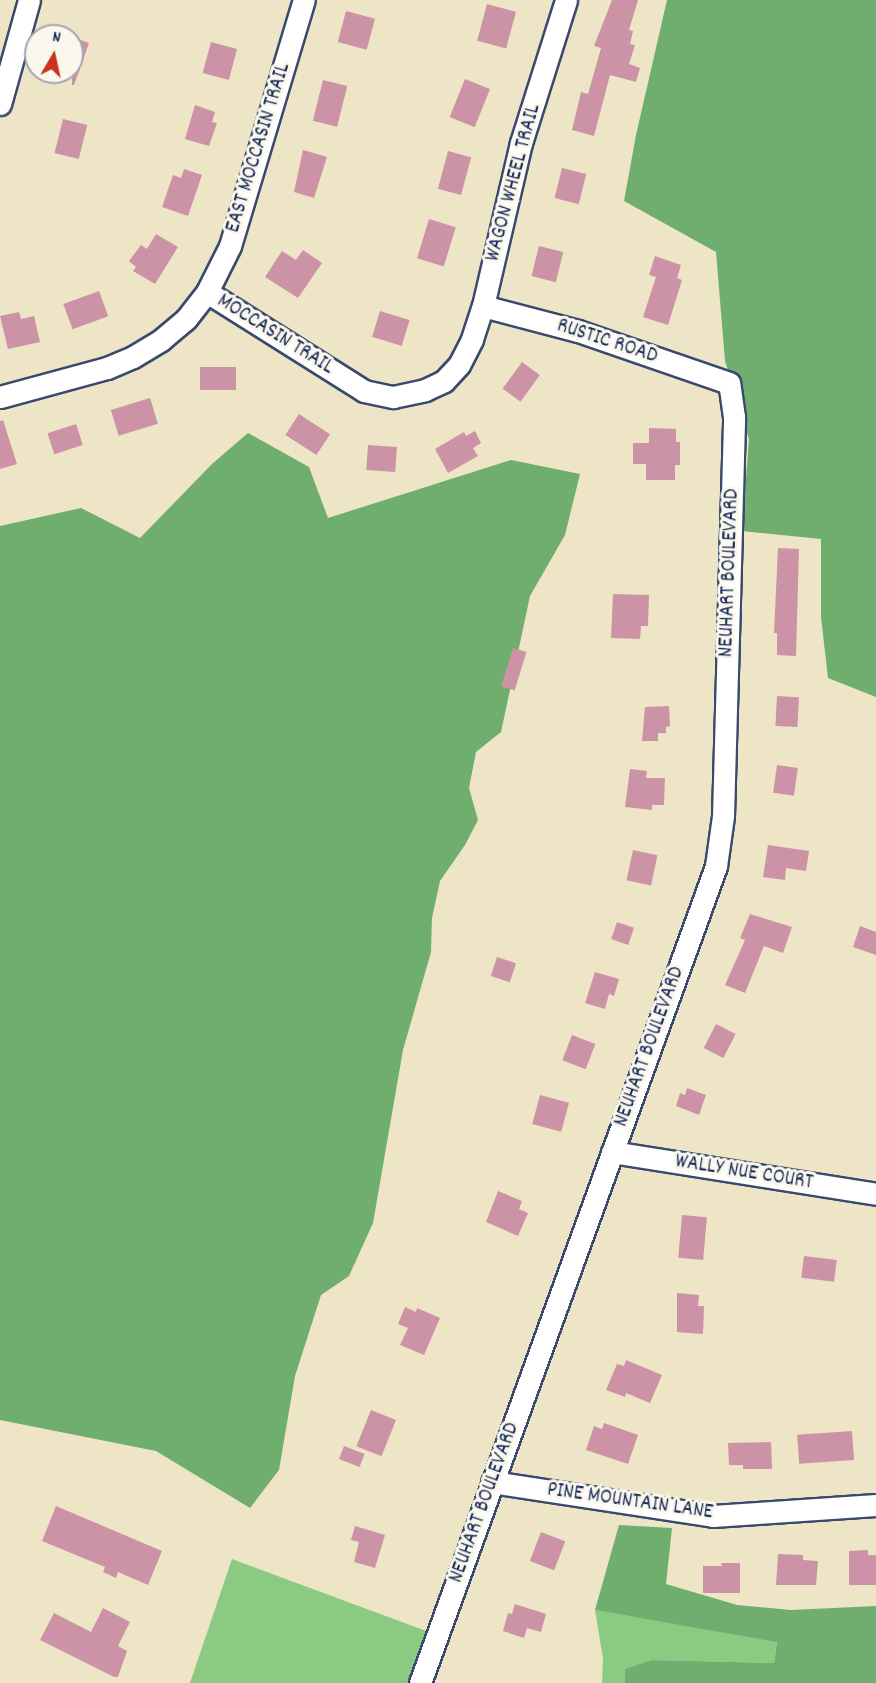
<!DOCTYPE html>
<html>
<head>
<meta charset="utf-8">
<style>
  body { margin:0 }
  #map { position:relative; width:876px; height:1683px; overflow:hidden; background:#ede5c6; font-family:Dekko,sans-serif }
  div>[style] { position:absolute }
  .green>* { inset:0; background:#8bca81 }
  .forest>* { inset:0; background:#70ae6f }
  .building>* { inset:0; background:#cc93a7; transform-origin:0 0 }
  .roads { filter:drop-shadow(2px 0 #3a4a6e) drop-shadow(-2px 0 #3a4a6e) drop-shadow(0 2px #3a4a6e) drop-shadow(0 -2px #3a4a6e) }
  .street>* { height:21px; margin:-10.5px; padding:0 10.5px; transform-origin:10.5px; border-radius:10.5px; background:#fff }
  span { translate:-50% -50%; white-space:nowrap; text-align:center; line-height:1.15; -webkit-text-stroke:6px #fbf7ec; paint-order:stroke }
  .street-label { font-size:21px; color:#1b2f5e }
  .north { position:absolute; left:24px; top:24px; width:60px; height:60px; box-sizing:border-box; background:#fbf7ec; border:2px solid #a1a7b3; border-radius:50%; rotate:9deg; font-size:16px; font-weight:700; line-height:24px; text-align:center; color:#1b2f5e }
  .north::after { content:''; display:block; margin:auto; width:21px; height:27px; background:#c8321e; clip-path:polygon(50% 0,100% 100%,50% 72%,0 100%) }
</style>
</head>
<body>
<div id="map">
  <div class="green">
    <div style="clip-path:polygon(232px 1559px,437px 1635px,420px 1683px,190px 1683px)"></div>
    <div style="clip-path:polygon(595px 1610px,777px 1641px,774px 1663px,651px 1660px,625px 1669px,625px 1683px,602px 1683px,603px 1659px)"></div>
  </div>
  <div class="forest">
    <div style="clip-path:polygon(667px 0,876px 0,876px 697px,828px 678px,821px 617px,821px 539px,742px 531px,749px 439px,725px 361px,716px 252px,624px 201px,636px 135px)"></div>
    <div style="clip-path:polygon(248px 433px,309px 467px,328px 518px,511px 460px,580px 474px,565px 535px,530px 596px,501px 732px,476px 752px,469px 788px,478px 820px,465px 845px,440px 881px,432px 918px,431px 952px,403px 1050px,373px 1223px,349px 1276px,321px 1295px,295px 1376px,279px 1470px,250px 1508px,156px 1451px,0 1420px,0 526px,81px 508px,140px 538px,212px 464px)"></div>
    <div style="clip-path:polygon(619px 1525px,672px 1528px,666px 1584px,737px 1605px,791px 1610px,876px 1606px,876px 1683px,625px 1683px,625px 1669px,651px 1660px,774px 1663px,777px 1642px,595px 1610px)"></div>
  </div>
  <div class="building">
    <div style="clip-path:polygon(612px 0,638px 0,629px 30px,633px 31px,630px 44px,635px 45px,629px 64px,640px 68px,636px 82px,610px 75px,594px 136px,572px 130px,581px 92px,588px 94px,601px 48px,594px 46px)"></div>
    <div style="left:487px;top:4px;width:30px;height:38px;rotate:15deg"></div>
    <div style="left:346px;top:11px;width:30px;height:32px;rotate:15deg"></div>
    <div style="clip-path:polygon(72px 37px,89px 43px,74px 85px,72px 85px)"></div>
    <div style="left:211px;top:42px;width:27px;height:32px;rotate:15deg"></div>
    <div style="left:465px;top:79px;width:27px;height:41px;rotate:22deg"></div>
    <div style="left:323px;top:80px;width:25px;height:42px;rotate:14deg"></div>
    <div style="clip-path:polygon(195px 105px,215px 112px,212px 122px,217px 123px,209px 146px,185px 139px)"></div>
    <div style="left:63px;top:119px;width:25px;height:35px;rotate:14deg"></div>
    <div style="clip-path:polygon(303px 150px,327px 157px,314px 198px,294px 192px)"></div>
    <div style="left:448px;top:151px;width:24px;height:39px;rotate:15deg"></div>
    <div style="left:562px;top:168px;width:25px;height:31px;rotate:14deg"></div>
    <div style="clip-path:polygon(184px 169px,202px 175px,188px 216px,162px 207px,173px 175px,181px 178px)"></div>
    <div style="left:429px;top:219px;width:28px;height:41px;rotate:17deg"></div>
    <div style="clip-path:polygon(156px 234px,178px 247px,155px 284px,133px 271px,136px 267px,129px 261px,141px 245px,147px 249px)"></div>
    <div style="left:539px;top:246px;width:25px;height:31px;rotate:14deg"></div>
    <div style="clip-path:polygon(303px 250px,322px 263px,298px 298px,265px 277px,282px 251px,296px 260px)"></div>
    <div style="clip-path:polygon(655px 256px,681px 265px,677px 278px,682px 280px,668px 325px,643px 317px,656px 277px,649px 275px)"></div>
    <div style="left:99px;top:291px;width:27px;height:38px;rotate:70deg"></div>
    <div style="left:380px;top:311px;width:31px;height:27px;rotate:17deg"></div>
    <div style="clip-path:polygon(19px 312px,21px 319px,34px 316px,40px 342px,8px 349px,0 316px)"></div>
    <div style="left:522px;top:362px;width:22px;height:33px;rotate:36deg"></div>
    <div style="left:236px;top:367px;width:23px;height:36px;rotate:90deg"></div>
    <div style="left:150px;top:398px;width:27px;height:41px;rotate:73deg"></div>
    <div style="left:299px;top:414px;width:37px;height:25px;rotate:33deg"></div>
    <div style="clip-path:polygon(3px 420px,17px 464px,0 469px,0 421px)"></div>
    <div style="left:76px;top:424px;width:22px;height:30px;rotate:72deg"></div>
    <div style="clip-path:polygon(649px 428px,676px 429px,676px 442px,680px 442px,680px 465px,675px 465px,675px 480px,646px 480px,646px 464px,633px 464px,633px 443px,649px 443px)"></div>
    <div style="clip-path:polygon(475px 431px,481px 443px,473px 448px,478px 456px,448px 473px,435px 449px,464px 432px,466px 436px)"></div>
    <div style="left:368px;top:445px;width:29px;height:25px;rotate:4deg"></div>
    <div style="clip-path:polygon(778px 548px,799px 549px,796px 656px,777px 655px,777px 633px,774px 633px)"></div>
    <div style="clip-path:polygon(613px 594px,649px 595px,648px 626px,641px 626px,640px 639px,611px 638px)"></div>
    <div style="left:513px;top:648px;width:14px;height:40px;rotate:17deg"></div>
    <div style="left:777px;top:696px;width:22px;height:30px;rotate:3deg"></div>
    <div style="clip-path:polygon(669px 706px,670px 726px,666px 727px,666px 733px,658px 733px,658px 741px,642px 741px,645px 707px)"></div>
    <div style="left:777px;top:765px;width:21px;height:28px;rotate:8deg"></div>
    <div style="clip-path:polygon(630px 769px,647px 771px,646px 778px,665px 778px,664px 805px,652px 805px,652px 810px,625px 807px)"></div>
    <div style="clip-path:polygon(768px 845px,809px 851px,806px 871px,786px 868px,785px 880px,763px 877px)"></div>
    <div style="left:633px;top:850px;width:25px;height:31px;rotate:12deg"></div>
    <div style="clip-path:polygon(750px 914px,792px 927px,783px 953px,764px 946px,745px 993px,725px 985px,745px 940px,740px 938px)"></div>
    <div style="left:617px;top:922px;width:18px;height:18px;rotate:19deg"></div>
    <div style="clip-path:polygon(860px 926px,876px 932px,876px 955px,853px 947px)"></div>
    <div style="left:497px;top:957px;width:20px;height:20px;rotate:18deg"></div>
    <div style="clip-path:polygon(595px 972px,619px 979px,614px 996px,609px 994px,605px 1009px,585px 1003px)"></div>
    <div style="left:716px;top:1024px;width:22px;height:27px;rotate:27deg"></div>
    <div style="left:572px;top:1035px;width:25px;height:27px;rotate:21deg"></div>
    <div style="clip-path:polygon(687px 1088px,706px 1095px,699px 1115px,676px 1106px,680px 1093px,685px 1095px)"></div>
    <div style="left:540px;top:1095px;width:30px;height:30px;rotate:15deg"></div>
    <div style="clip-path:polygon(498px 1191px,522px 1201px,519px 1209px,528px 1213px,518px 1236px,486px 1222px)"></div>
    <div style="left:682px;top:1215px;width:25px;height:43px;rotate:5deg"></div>
    <div style="left:804px;top:1256px;width:33px;height:22px;rotate:7deg"></div>
    <div style="clip-path:polygon(677px 1293px,699px 1295px,698px 1306px,704px 1306px,703px 1334px,677px 1332px)"></div>
    <div style="clip-path:polygon(405px 1307px,416px 1312px,417px 1308px,440px 1318px,424px 1355px,400px 1345px,408px 1328px,398px 1324px)"></div>
    <div style="clip-path:polygon(626px 1360px,662px 1375px,650px 1403px,626px 1393px,625px 1397px,606px 1390px,617px 1364px,624px 1366px)"></div>
    <div style="left:371px;top:1410px;width:27px;height:39px;rotate:22deg"></div>
    <div style="clip-path:polygon(604px 1423px,638px 1435px,628px 1464px,586px 1450px,594px 1426px,602px 1429px)"></div>
    <div style="left:852px;top:1431px;width:29px;height:55px;rotate:86deg"></div>
    <div style="clip-path:polygon(771px 1442px,772px 1469px,743px 1469px,743px 1465px,729px 1465px,728px 1443px)"></div>
    <div style="left:344px;top:1446px;width:22px;height:14px;rotate:21deg"></div>
    <div style="clip-path:polygon(56px 1506px,162px 1551px,148px 1585px,118px 1572px,116px 1578px,103px 1572px,105px 1567px,42px 1541px)"></div>
    <div style="clip-path:polygon(355px 1526px,385px 1535px,375px 1568px,354px 1562px,359px 1542px,351px 1540px)"></div>
    <div style="left:541px;top:1532px;width:26px;height:31px;rotate:21deg"></div>
    <div style="clip-path:polygon(868px 1550px,868px 1555px,876px 1555px,876px 1585px,849px 1585px,849px 1551px)"></div>
    <div style="clip-path:polygon(778px 1554px,803px 1555px,803px 1560px,818px 1561px,816px 1585px,776px 1585px)"></div>
    <div style="clip-path:polygon(721px 1563px,740px 1563px,740px 1593px,703px 1593px,703px 1566px,722px 1566px)"></div>
    <div style="clip-path:polygon(515px 1604px,546px 1614px,541px 1632px,527px 1628px,524px 1638px,503px 1631px,508px 1613px,512px 1614px)"></div>
    <div style="clip-path:polygon(103px 1608px,130px 1622px,118px 1646px,127px 1651px,118px 1677px,114px 1677px,40px 1640px,54px 1613px,91px 1632px)"></div>
  </div>
  <div class="roads">
    <div class="street">
      <div style="left:0;top:104px;width:108px;rotate:-74.4deg"></div>
      <div style="left:207px;top:292px;width:186px;rotate:32.2deg"></div>
      <div style="left:364px;top:391px;width:30px;rotate:12deg"></div>
      <div style="left:393px;top:397px;width:33px;rotate:-12deg"></div>
      <div style="left:425px;top:390px;width:21px;rotate:-25deg"></div>
      <div style="left:444px;top:381px;width:22px;rotate:-47deg"></div>
      <div style="left:459px;top:365px;width:29px;rotate:-63deg"></div>
      <div style="left:472px;top:339px;width:35px;rotate:-72deg"></div>
      <div style="left:483px;top:306px;width:167px;rotate:-76.9deg"></div>
      <div style="left:521px;top:143px;width:150px;rotate:-72.5deg"></div>
      <div style="left:0;top:397px;width:111px;rotate:-15.2deg"></div>
      <div style="left:107px;top:368px;width:28px;rotate:-23deg"></div>
      <div style="left:133px;top:357px;width:33px;rotate:-31deg"></div>
      <div style="left:161px;top:340px;width:33px;rotate:-40deg"></div>
      <div style="left:186px;top:319px;width:34px;rotate:-52deg"></div>
      <div style="left:207px;top:292px;width:51px;rotate:-63.4deg"></div>
      <div style="left:230px;top:246px;width:257px;rotate:-73.3deg"></div>
      <div style="left:612px;top:1152px;width:267px;rotate:9deg"></div>
      <div style="left:492px;top:1482px;width:224px;rotate:8.7deg"></div>
      <div style="left:713px;top:1516px;width:163px;rotate:-3.9deg"></div>
      <div style="left:420px;top:1683px;width:869px;rotate:-70.08deg"></div>
      <div style="left:716px;top:866px;width:50px;rotate:-82deg"></div>
      <div style="left:723px;top:816px;width:399px;rotate:-88.4deg"></div>
      <div style="left:734px;top:417px;width:34px;rotate:-98deg"></div>
      <div style="left:729px;top:383px;width:160px;rotate:-161deg"></div>
      <div style="left:578px;top:331px;width:98px;rotate:-165.3deg"></div>
    </div>
  </div>
  <div class="street-label">
    <span style="left:259px;top:148px;rotate:-73deg">EAST MOCCASIN TRAIL</span>
    <span style="left:514px;top:183px;rotate:-75deg">WAGON WHEEL TRAIL</span>
    <span style="left:275px;top:335px;rotate:32deg">MOCCASIN TRAIL</span>
    <span style="left:607px;top:342px;rotate:18deg">RUSTIC ROAD</span>
    <span style="left:730px;top:573px;rotate:-88deg">NEUHART BOULEVARD</span>
    <span style="left:650px;top:1047px;rotate:-70deg">NEUHART BOULEVARD</span>
    <span style="left:744px;top:1173px;rotate:9deg">WALLY NUE COURT</span>
    <span style="left:630px;top:1502px;rotate:8deg">PINE MOUNTAIN LANE</span>
    <span style="left:485px;top:1503px;rotate:-70deg">NEUHART BOULEVARD</span>
  </div>
  <div class="north">N</div>
</div>
</body>
</html>
